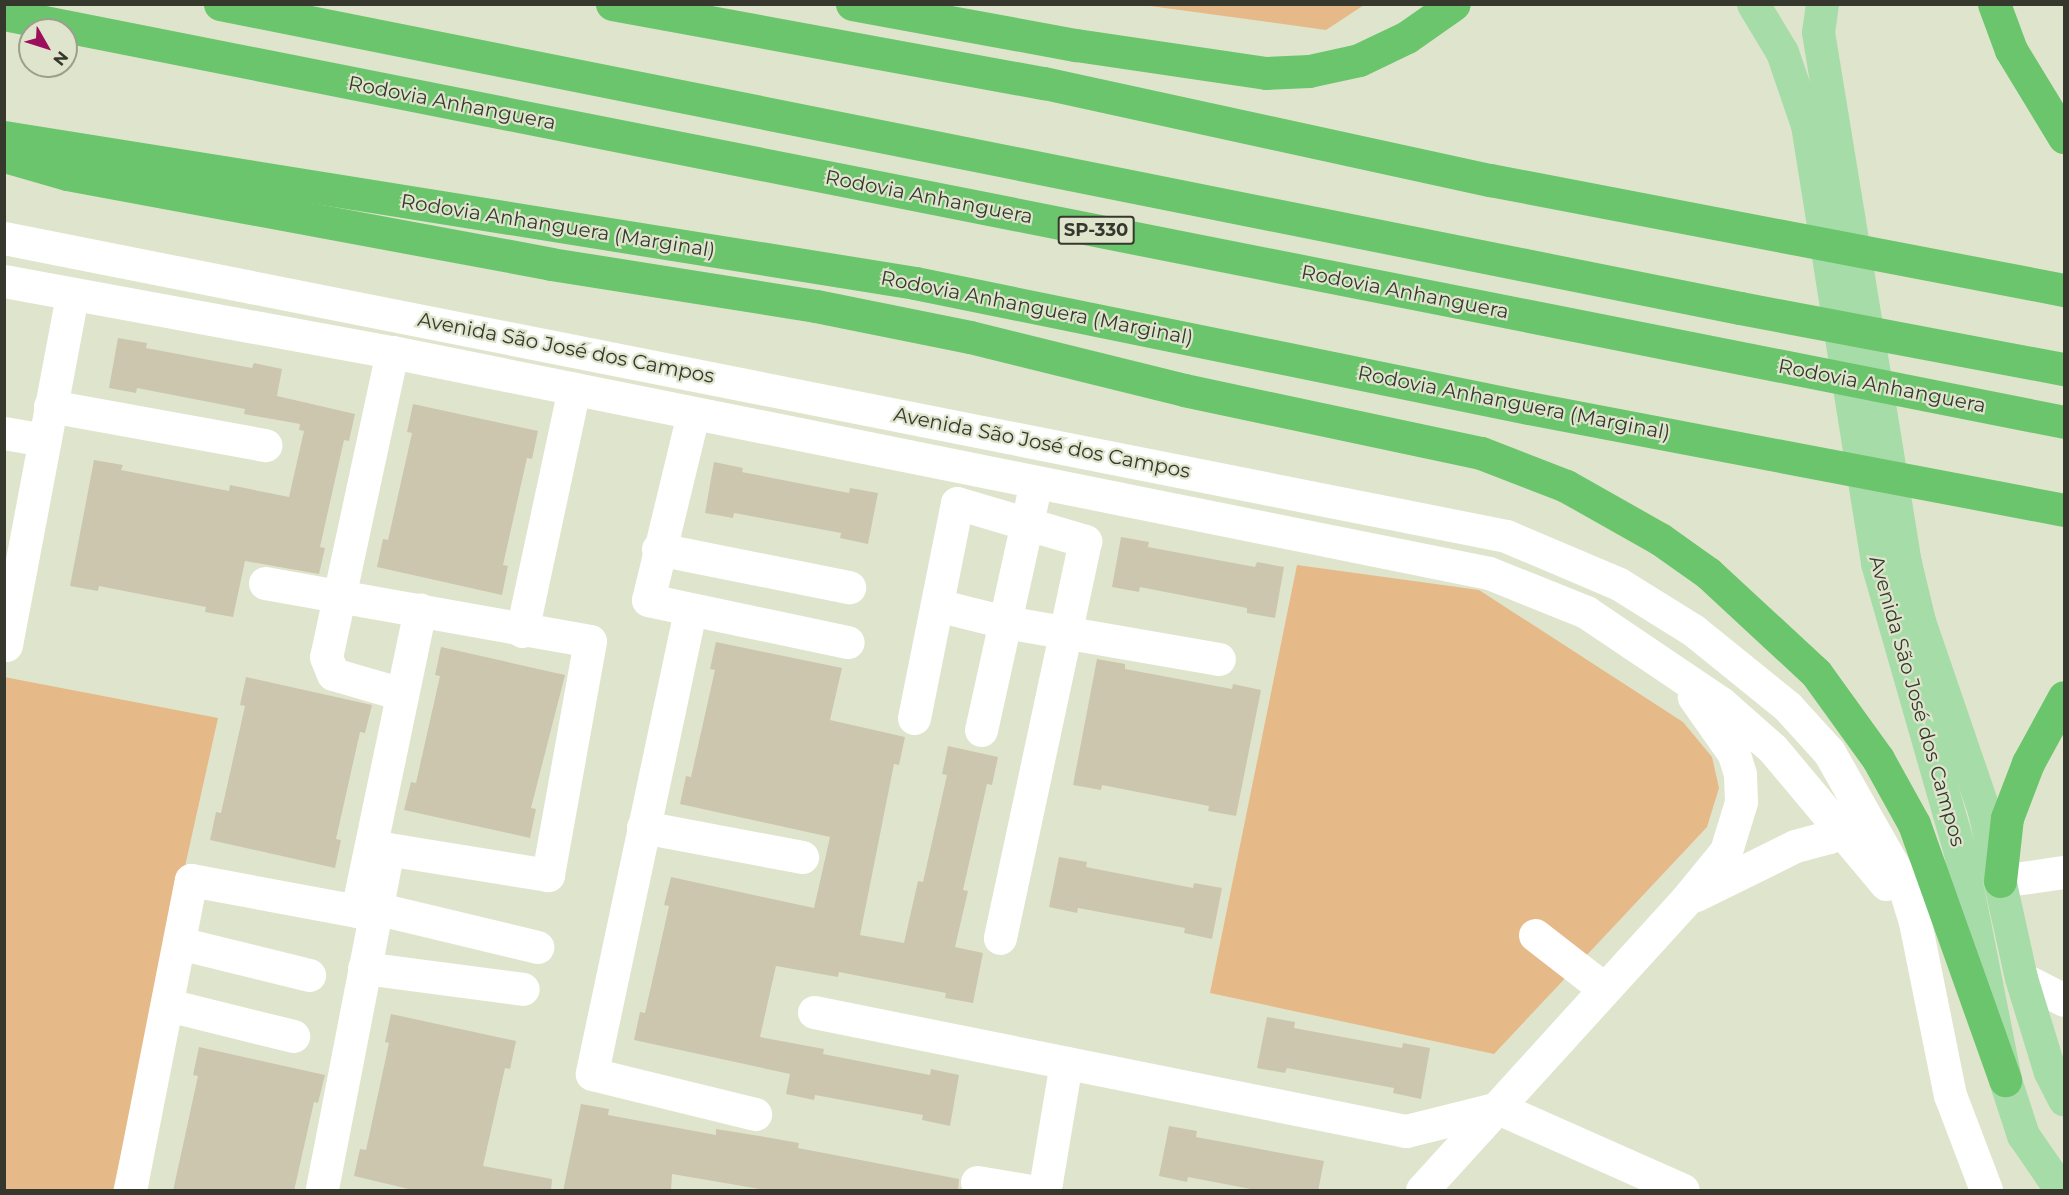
<!DOCTYPE html>
<html>
<head>
<meta charset="utf-8">
<style>
  body { margin:0 }
  #map { position:relative; width:2069px; height:1195px; overflow:hidden; background:#dfe5cc; font-family:Montserrat,sans-serif }
  div>[style] { position:absolute }
  .green>* { inset:0; background:#e6b988 }
  .building>* { inset:0; background:#cdc6ae }
  .minor>* { height:33px; margin:-16.5px; padding:0 16.5px; transform-origin:16.5px; border-radius:16.5px; background:#fff }
  .major>* { height:33px; margin:-16.5px; padding:0 16.5px; transform-origin:16.5px; border-radius:16.5px; background:#a6dca7 }
  .highway>* { height:33px; margin:-16.5px; padding:0 16.5px; transform-origin:16.5px; border-radius:16.5px; background:#6bc56d }
  span { translate:-50% -50%; white-space:nowrap; text-align:center; line-height:1.15; -webkit-text-stroke:4.5px #dfe5cc; paint-order:stroke }
  .shield-label span { padding:2px 4px; background:#dfe5cc; border:2px solid; border-radius:4px; -webkit-text-stroke-width:0 }
  .shield-label { font-size:18px; color:#36382e; font-weight:700 }
  .street-label { font-size:20px; color:#36382e }
  .frame { position:absolute; inset:0; border:6px solid #36382e; pointer-events:none }
  .north { position:absolute; left:18px; top:18px; width:60px; height:60px; box-sizing:border-box; background:#dfe5cc; border:2px solid #9ba08d; border-radius:50%; rotate:129deg; font-size:16px; font-weight:700; line-height:24px; text-align:center; color:#36382e }
  .north::after { content:''; display:block; margin:auto; width:21px; height:27px; background:#9c0f5d; clip-path:polygon(50% 0,100% 100%,50% 72%,0 100%) }
</style>
</head>
<body>
<div id="map">
  <div class="green">
    <div style="clip-path:polygon(1143px 5px,1364px 4px,1364px 5px,1326px 30px)"></div>
    <div style="clip-path:polygon(1297px 565px,1479px 590px,1683px 722px,1712px 757px,1719px 788px,1707px 827px,1494px 1054px,1210px 993px)"></div>
    <div style="clip-path:polygon(4px 677px,218px 718px,113px 1190px,5px 1190px)"></div>
  </div>
  <div class="building">
    <div style="clip-path:polygon(118px 338px,147px 343px,146px 348px,252px 368px,254px 363px,282px 369px,277px 396px,355px 414px,349px 441px,344px 440px,320px 547px,325px 548px,319px 574px,245px 561px,233px 617px,205px 612px,206px 607px,99px 586px,98px 591px,70px 586px,94px 460px,123px 465px,121px 470px,229px 491px,230px 485px,289px 497px,304px 431px,299px 430px,300px 424px,244px 414px,245px 409px,137px 388px,136px 393px,109px 388px)"></div>
    <div style="clip-path:polygon(413px 404px,538px 431px,532px 459px,527px 458px,503px 565px,508px 566px,502px 595px,377px 567px,383px 539px,388px 540px,412px 433px,407px 432px)"></div>
    <div style="clip-path:polygon(714px 462px,743px 468px,742px 472px,849px 493px,850px 488px,878px 493px,868px 544px,840px 538px,841px 533px,734px 513px,733px 518px,705px 513px)"></div>
    <div style="clip-path:polygon(1121px 537px,1149px 542px,1148px 547px,1255px 567px,1257px 562px,1284px 567px,1275px 618px,1247px 613px,1247px 608px,1140px 587px,1139px 592px,1112px 587px)"></div>
    <div style="clip-path:polygon(716px 642px,842px 668px,830px 720px,905px 737px,899px 765px,894px 764px,860px 935px,904px 943px,918px 881px,923px 882px,947px 775px,942px 774px,948px 746px,998px 757px,992px 785px,987px 784px,963px 890px,968px 891px,955px 947px,983px 953px,973px 1003px,945px 998px,946px 993px,839px 972px,838px 977px,776px 966px,760px 1037px,824px 1049px,823px 1054px,930px 1075px,931px 1069px,959px 1075px,950px 1126px,922px 1120px,923px 1115px,815px 1095px,814px 1100px,786px 1094px,790px 1074px,634px 1040px,640px 1012px,645px 1013px,669px 906px,664px 905px,671px 877px,814px 908px,830px 837px,680px 804px,686px 776px,691px 777px,715px 670px,710px 669px)"></div>
    <div style="clip-path:polygon(441px 647px,565px 675px,531px 808px,536px 809px,530px 838px,404px 810px,411px 782px,416px 783px,440px 676px,435px 675px)"></div>
    <div style="clip-path:polygon(1097px 659px,1125px 664px,1125px 669px,1232px 689px,1233px 684px,1261px 690px,1236px 816px,1208px 811px,1209px 806px,1102px 785px,1101px 790px,1073px 785px)"></div>
    <div style="clip-path:polygon(246px 677px,372px 705px,365px 733px,360px 732px,336px 839px,341px 840px,335px 868px,210px 840px,216px 812px,221px 813px,245px 706px,240px 705px)"></div>
    <div style="clip-path:polygon(1059px 857px,1087px 862px,1086px 867px,1193px 888px,1194px 883px,1222px 888px,1212px 939px,1184px 933px,1185px 928px,1078px 908px,1077px 913px,1049px 907px)"></div>
    <div style="clip-path:polygon(391px 1014px,516px 1041px,510px 1069px,505px 1068px,483px 1166px,552px 1179px,551px 1191px,417px 1191px,354px 1176px,360px 1149px,366px 1150px,389px 1043px,385px 1042px)"></div>
    <div style="clip-path:polygon(1267px 1017px,1295px 1022px,1294px 1028px,1402px 1048px,1403px 1043px,1430px 1048px,1421px 1099px,1393px 1093px,1394px 1088px,1287px 1068px,1285px 1073px,1257px 1068px)"></div>
    <div style="clip-path:polygon(199px 1047px,325px 1075px,318px 1103px,314px 1102px,294px 1191px,173px 1191px,198px 1076px,193px 1075px)"></div>
    <div style="clip-path:polygon(581px 1104px,609px 1109px,608px 1115px,716px 1135px,716px 1129px,771px 1138px,799px 1143px,798px 1148px,959px 1179px,958px 1191px,772px 1191px,672px 1174px,671px 1191px,563px 1191px)"></div>
    <div style="clip-path:polygon(1169px 1126px,1197px 1131px,1196px 1137px,1324px 1161px,1318px 1191px,1261px 1191px,1188px 1177px,1187px 1182px,1159px 1176px)"></div>
  </div>
  <div class="minor">
    <div style="left:4px;top:238px;width:1531px;rotate:11.22deg"></div>
    <div style="left:1506px;top:536px;width:123px;rotate:23deg"></div>
    <div style="left:1619px;top:584px;width:87px;rotate:31.9deg"></div>
    <div style="left:1693px;top:630px;width:122px;rotate:39deg"></div>
    <div style="left:1788px;top:707px;width:61px;rotate:47.7deg"></div>
    <div style="left:1829px;top:752px;width:150px;rotate:60.5deg"></div>
    <div style="left:1903px;top:883px;width:41px;rotate:72.9deg"></div>
    <div style="left:1915px;top:922px;width:177px;rotate:78.6deg"></div>
    <div style="left:1950px;top:1095px;width:102px;rotate:69.2deg"></div>
    <div style="left:4px;top:281px;width:394px;rotate:10.4deg"></div>
    <div style="left:392px;top:352px;width:1119px;rotate:11.39deg"></div>
    <div style="left:1489px;top:573px;width:105px;rotate:21.9deg"></div>
    <div style="left:1586px;top:612px;width:163px;rotate:34deg"></div>
    <div style="left:1721px;top:703px;width:69px;rotate:41.5deg"></div>
    <div style="left:1773px;top:749px;width:176px;rotate:50.1deg"></div>
    <div style="left:392px;top:352px;width:312px;rotate:102.2deg"></div>
    <div style="left:326px;top:657px;width:18px;rotate:68deg"></div>
    <div style="left:333px;top:674px;width:72px;rotate:16.2deg"></div>
    <div style="left:50px;top:406px;width:219px;rotate:10.3deg"></div>
    <div style="left:693px;top:414px;width:191px;rotate:103.6deg"></div>
    <div style="left:648px;top:600px;width:204px;rotate:11.9deg"></div>
    <div style="left:4px;top:433px;width:41px;rotate:9.9deg"></div>
    <div style="left:658px;top:549px;width:195px;rotate:11.3deg"></div>
    <div style="left:265px;top:583px;width:330px;rotate:10.1deg"></div>
    <div style="left:590px;top:641px;width:238px;rotate:100.2deg"></div>
    <div style="left:548px;top:875px;width:162px;rotate:-170.8deg"></div>
    <div style="left:388px;top:849px;width:347px;rotate:101deg"></div>
    <div style="left:937px;top:605px;width:70px;rotate:14deg"></div>
    <div style="left:1005px;top:622px;width:217px;rotate:9.8deg"></div>
    <div style="left:690px;top:611px;width:473px;rotate:102deg"></div>
    <div style="left:592px;top:1074px;width:168px;rotate:13.8deg"></div>
    <div style="left:522px;top:631px;width:248px;rotate:-77.9deg"></div>
    <div style="left:6px;top:645px;width:355px;rotate:-79.3deg"></div>
    <div style="left:914px;top:718px;width:219px;rotate:-78.7deg"></div>
    <div style="left:957px;top:503px;width:134px;rotate:16.5deg"></div>
    <div style="left:1085px;top:541px;width:406px;rotate:102.1deg"></div>
    <div style="left:981px;top:730px;width:236px;rotate:-77.5deg"></div>
    <div style="left:643px;top:827px;width:162px;rotate:10.7deg"></div>
    <div style="left:2000px;top:881px;width:65px;rotate:-8deg"></div>
    <div style="left:1696px;top:895px;width:110px;rotate:-26.3deg"></div>
    <div style="left:1795px;top:846px;width:35px;rotate:-15deg"></div>
    <div style="left:1829px;top:837px;width:36px;rotate:-32deg"></div>
    <div style="left:375px;top:908px;width:167px;rotate:13.5deg"></div>
    <div style="left:1535px;top:935px;width:86px;rotate:37.9deg"></div>
    <div style="left:179px;top:943px;width:134px;rotate:13.8deg"></div>
    <div style="left:364px;top:968px;width:160px;rotate:7.5deg"></div>
    <div style="left:2021px;top:978px;width:48px;rotate:27.1deg"></div>
    <div style="left:168px;top:1005px;width:129px;rotate:13.9deg"></div>
    <div style="left:814px;top:1012px;width:604px;rotate:11.37deg"></div>
    <div style="left:1406px;top:1131px;width:95px;rotate:-14deg"></div>
    <div style="left:1498px;top:1108px;width:202px;rotate:23.9deg"></div>
    <div style="left:977px;top:1182px;width:49px;rotate:9.5deg"></div>
    <div style="left:130px;top:1190px;width:316px;rotate:-78.9deg"></div>
    <div style="left:191px;top:880px;width:169px;rotate:10.6deg"></div>
    <div style="left:357px;top:911px;width:308px;rotate:-78.2deg"></div>
    <div style="left:1039px;top:1190px;width:11px;rotate:-49deg"></div>
    <div style="left:1046px;top:1182px;width:121px;rotate:-80.5deg"></div>
    <div style="left:1422px;top:1190px;width:392px;rotate:-47.7deg"></div>
    <div style="left:1686px;top:900px;width:63px;rotate:-50.8deg"></div>
    <div style="left:1726px;top:851px;width:51px;rotate:-73deg"></div>
    <div style="left:1741px;top:802px;width:28px;rotate:-92deg"></div>
    <div style="left:1740px;top:774px;width:21px;rotate:-107deg"></div>
    <div style="left:1734px;top:754px;width:70px;rotate:-125.1deg"></div>
  </div>
  <div class="major">
    <div style="left:1753px;top:4px;width:56px;rotate:58.9deg"></div>
    <div style="left:1782px;top:52px;width:77px;rotate:71.1deg"></div>
    <div style="left:1807px;top:125px;width:444px;rotate:80.9deg"></div>
    <div style="left:1877px;top:563px;width:301px;rotate:74deg"></div>
    <div style="left:1960px;top:852px;width:232px;rotate:78.8deg"></div>
    <div style="left:2005px;top:1080px;width:58px;rotate:71.9deg"></div>
    <div style="left:2023px;top:1135px;width:67px;rotate:55.4deg"></div>
    <div style="left:1822px;top:4px;width:28px;rotate:98deg"></div>
    <div style="left:1818px;top:32px;width:538px;rotate:80.7deg"></div>
    <div style="left:1905px;top:563px;width:60px;rotate:76.4deg"></div>
    <div style="left:1919px;top:621px;width:201px;rotate:71.1deg"></div>
    <div style="left:1984px;top:811px;width:171px;rotate:77.5deg"></div>
    <div style="left:2021px;top:978px;width:98px;rotate:72.9deg"></div>
    <div style="left:2050px;top:1072px;width:31px;rotate:63deg"></div>
  </div>
  <div class="highway">
    <div style="left:220px;top:4px;width:1550px;rotate:11.31deg"></div>
    <div style="left:1740px;top:308px;width:330px;rotate:10.7deg"></div>
    <div style="left:612px;top:4px;width:439px;rotate:10.4deg"></div>
    <div style="left:1044px;top:83px;width:456px;rotate:12.3deg"></div>
    <div style="left:1490px;top:180px;width:584px;rotate:10.85deg"></div>
    <div style="left:852px;top:4px;width:228px;rotate:10.4deg"></div>
    <div style="left:1076px;top:45px;width:192px;rotate:8.4deg"></div>
    <div style="left:1266px;top:73px;width:43px;rotate:-2.7deg"></div>
    <div style="left:1309px;top:71px;width:51px;rotate:-12.4deg"></div>
    <div style="left:1359px;top:60px;width:53px;rotate:-25.6deg"></div>
    <div style="left:1407px;top:37px;width:57px;rotate:-35.1deg"></div>
    <div style="left:1994px;top:4px;width:49px;rotate:69.7deg"></div>
    <div style="left:2011px;top:50px;width:102px;rotate:58.7deg"></div>
    <div style="left:4px;top:14px;width:2100px;rotate:11.2deg"></div>
    <div style="left:4px;top:137px;width:923px;rotate:9.1deg"></div>
    <div style="left:915px;top:283px;width:627px;rotate:11.51deg"></div>
    <div style="left:1529px;top:408px;width:545px;rotate:10.79deg"></div>
    <div style="left:4px;top:156px;width:66px;rotate:15.9deg"></div>
    <div style="left:67px;top:174px;width:492px;rotate:10.5deg"></div>
    <div style="left:551px;top:264px;width:268px;rotate:9deg"></div>
    <div style="left:816px;top:306px;width:157px;rotate:11.4deg"></div>
    <div style="left:970px;top:337px;width:220px;rotate:13.9deg"></div>
    <div style="left:1184px;top:390px;width:304px;rotate:12deg"></div>
    <div style="left:1481px;top:453px;width:91px;rotate:21.2deg"></div>
    <div style="left:1566px;top:486px;width:108px;rotate:29.4deg"></div>
    <div style="left:1660px;top:539px;width:59px;rotate:35.3deg"></div>
    <div style="left:1708px;top:573px;width:147px;rotate:42.8deg"></div>
    <div style="left:1816px;top:673px;width:106px;rotate:54.2deg"></div>
    <div style="left:1878px;top:759px;width:74px;rotate:61deg"></div>
    <div style="left:1914px;top:824px;width:272px;rotate:70.4deg"></div>
    <div style="left:2000px;top:881px;width:63px;rotate:-83.7deg"></div>
    <div style="left:2007px;top:818px;width:59px;rotate:-69.1deg"></div>
    <div style="left:2028px;top:763px;width:75px;rotate:-61.4deg"></div>
  </div>
  <div class="shield-label">
    <span style="left:1096px;top:230px">SP-330</span>
  </div>
  <div class="street-label">
    <span style="left:452px;top:103px;rotate:11deg">Rodovia Anhanguera</span>
    <span style="left:929px;top:197px;rotate:11deg">Rodovia Anhanguera</span>
    <span style="left:558px;top:226px;rotate:9deg">Rodovia Anhanguera (Marginal)</span>
    <span style="left:1405px;top:292px;rotate:11deg">Rodovia Anhanguera</span>
    <span style="left:1037px;top:308px;rotate:11deg">Rodovia Anhanguera (Marginal)</span>
    <span style="left:566px;top:348px;rotate:11deg">Avenida São José dos Campos</span>
    <span style="left:1882px;top:386px;rotate:11deg">Rodovia Anhanguera</span>
    <span style="left:1514px;top:403px;rotate:11deg">Rodovia Anhanguera (Marginal)</span>
    <span style="left:1042px;top:443px;rotate:11deg">Avenida São José dos Campos</span>
    <span style="left:1917px;top:701px;rotate:74deg">Avenida São José dos Campos</span>
  </div>
  <div class="frame"></div>
  <div class="north">N</div>
</div>
</body>
</html>
